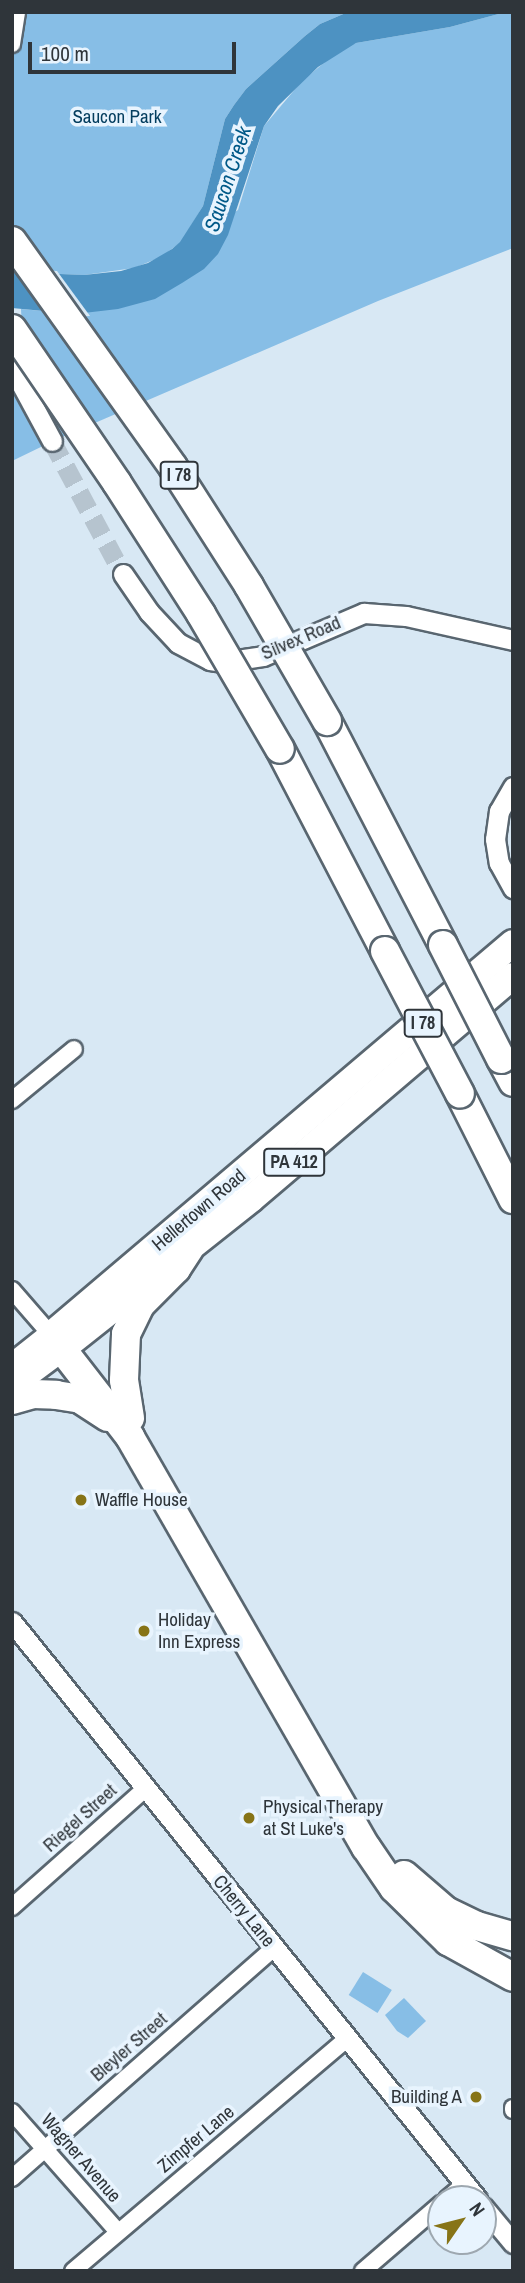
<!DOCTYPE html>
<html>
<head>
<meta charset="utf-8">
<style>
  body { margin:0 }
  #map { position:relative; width:525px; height:2283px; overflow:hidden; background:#d8e8f4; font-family:"Archivo Narrow",sans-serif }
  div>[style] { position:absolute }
  .green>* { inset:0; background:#87bee6; transform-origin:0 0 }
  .water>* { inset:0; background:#4d92c2 }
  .pier>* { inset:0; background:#d8e8f4 }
  .tertiary-tunnel>* { height:19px; margin-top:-9.5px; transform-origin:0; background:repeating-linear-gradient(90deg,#b6c4cf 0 19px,transparent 0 29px) }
  .roads { filter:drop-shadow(2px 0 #596670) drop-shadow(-2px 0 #596670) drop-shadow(0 2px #596670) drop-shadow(0 -2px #596670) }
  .minor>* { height:16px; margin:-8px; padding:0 8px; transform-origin:8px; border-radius:8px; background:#fff }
  .tertiary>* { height:19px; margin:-9.5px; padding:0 9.5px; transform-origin:9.5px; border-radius:9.5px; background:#fff }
  .primary>* { height:24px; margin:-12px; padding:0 12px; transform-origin:12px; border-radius:12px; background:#fff }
  .trunk>* { height:26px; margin:-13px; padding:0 13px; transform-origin:13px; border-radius:13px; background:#fff }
  .motorway>* { height:28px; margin:-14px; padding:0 14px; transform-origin:14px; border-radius:14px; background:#fff }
  .bridges { filter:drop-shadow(2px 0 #596670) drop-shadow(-2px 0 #596670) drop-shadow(0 2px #596670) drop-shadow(0 -2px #596670) }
  .motorway-bridge>* { height:28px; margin:-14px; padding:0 14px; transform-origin:14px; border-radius:14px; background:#fff }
  .dots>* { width:19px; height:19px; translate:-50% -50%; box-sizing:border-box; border:4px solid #e8f4fe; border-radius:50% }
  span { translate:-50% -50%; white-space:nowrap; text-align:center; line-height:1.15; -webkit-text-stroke:7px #e8f4fe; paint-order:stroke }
  .shield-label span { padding:2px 5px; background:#e8f4fe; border:2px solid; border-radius:5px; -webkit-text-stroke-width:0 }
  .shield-label { font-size:18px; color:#2f353a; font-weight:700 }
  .park-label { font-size:19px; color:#033d5e }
  .street-label { font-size:19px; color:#2f353a }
  .poi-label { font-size:19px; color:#2f353a }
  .left { translate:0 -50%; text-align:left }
  .right { translate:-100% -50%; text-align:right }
  .water-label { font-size:21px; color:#005988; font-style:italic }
  .frame { position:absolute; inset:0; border:14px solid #2f353a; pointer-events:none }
  .north { position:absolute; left:427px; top:2185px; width:70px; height:70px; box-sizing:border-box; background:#e8f4fe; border:2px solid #9ea8b0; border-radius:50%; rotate:55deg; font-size:19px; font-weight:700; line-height:28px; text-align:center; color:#2f353a }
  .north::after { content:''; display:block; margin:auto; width:24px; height:32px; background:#877417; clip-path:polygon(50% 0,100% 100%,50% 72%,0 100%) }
  .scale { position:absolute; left:28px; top:42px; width:208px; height:32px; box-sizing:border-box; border:4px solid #2f353a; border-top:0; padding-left:9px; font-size:21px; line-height:24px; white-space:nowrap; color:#2f353a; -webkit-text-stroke:5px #e8f4fe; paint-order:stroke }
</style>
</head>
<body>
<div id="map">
  <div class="green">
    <div style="clip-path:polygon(12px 12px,348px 12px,320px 24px,305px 36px,246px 89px,234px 105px,225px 119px,203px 206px,181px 242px,161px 257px,134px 268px,84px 275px,12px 272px)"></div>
    <div style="clip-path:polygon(506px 12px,513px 12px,513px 248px,378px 301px,60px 438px,37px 397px,23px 351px,21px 309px,75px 314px,238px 210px,264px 126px,302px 81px,342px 48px,356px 43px,450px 27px)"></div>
    <div style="clip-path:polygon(12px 389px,45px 445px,12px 461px)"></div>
    <div style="left:363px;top:1972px;width:34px;height:27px;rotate:32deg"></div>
    <div style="clip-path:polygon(404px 1998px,426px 2021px,408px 2038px,397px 2031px,385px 2015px)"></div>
  </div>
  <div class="water">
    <div style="clip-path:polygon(348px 12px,506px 12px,450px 27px,356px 43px,318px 67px,278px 106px,264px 126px,228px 235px,218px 254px,204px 269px,182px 283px,155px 299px,118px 309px,75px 314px,12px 308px,12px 272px,84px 275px,121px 271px,148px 263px,172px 249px,180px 242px,203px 206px,225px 119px,234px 105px,246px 89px,305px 36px,320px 24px)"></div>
  </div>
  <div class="pier">
    <div style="clip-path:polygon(18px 269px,57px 271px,90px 316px,75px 317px)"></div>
  </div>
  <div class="tertiary-tunnel">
    <div style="left:52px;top:441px;width:151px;rotate:61.9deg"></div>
  </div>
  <div class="roads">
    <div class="minor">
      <div style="left:12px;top:44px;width:32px;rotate:-81deg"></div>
      <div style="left:12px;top:1100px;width:80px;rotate:-39.4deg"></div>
      <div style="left:12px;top:1290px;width:60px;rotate:49.1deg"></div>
      <div style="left:12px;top:1907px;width:178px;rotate:-41.6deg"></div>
      <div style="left:513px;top:2108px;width:2px;rotate:90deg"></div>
      <div style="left:12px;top:2112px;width:160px;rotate:48.5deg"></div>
      <div style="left:12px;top:2178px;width:349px;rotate:-41.3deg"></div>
      <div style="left:447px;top:2199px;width:23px;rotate:-40deg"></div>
      <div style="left:73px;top:2271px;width:359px;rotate:-40.3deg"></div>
      <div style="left:363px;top:2271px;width:103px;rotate:-40.7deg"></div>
    </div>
    <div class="tertiary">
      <div style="left:12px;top:367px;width:84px;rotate:61.6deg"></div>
      <div style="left:123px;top:574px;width:46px;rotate:55.6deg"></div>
      <div style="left:149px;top:612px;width:42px;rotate:46.9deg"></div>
      <div style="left:178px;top:643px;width:36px;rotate:28deg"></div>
      <div style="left:210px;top:660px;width:13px;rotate:9deg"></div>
      <div style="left:223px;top:662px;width:40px;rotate:-8.5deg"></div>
      <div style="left:263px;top:656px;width:110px;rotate:-23.1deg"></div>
      <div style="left:364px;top:613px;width:42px;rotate:4.1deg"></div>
      <div style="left:406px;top:616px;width:110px;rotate:12.6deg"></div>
      <div style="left:513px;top:787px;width:28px;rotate:120deg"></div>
      <div style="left:499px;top:811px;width:28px;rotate:98deg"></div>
      <div style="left:495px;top:839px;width:24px;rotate:81deg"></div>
      <div style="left:499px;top:863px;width:29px;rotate:61deg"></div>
      <div style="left:12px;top:1622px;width:741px;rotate:51.13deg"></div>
      <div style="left:483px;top:2207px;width:47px;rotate:50.2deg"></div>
    </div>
    <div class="primary">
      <div style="left:12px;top:1366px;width:50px;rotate:-38.5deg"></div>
      <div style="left:12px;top:1386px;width:62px;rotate:-36.5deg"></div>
    </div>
    <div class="trunk">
      <div style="left:51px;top:1335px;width:606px;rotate:-40.31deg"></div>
      <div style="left:62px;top:1349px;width:241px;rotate:-38.4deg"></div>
      <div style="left:251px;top:1199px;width:344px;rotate:-40.4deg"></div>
    </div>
    <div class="motorway">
      <div style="left:327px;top:721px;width:252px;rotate:62.6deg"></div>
      <div style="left:280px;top:749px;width:228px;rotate:62.5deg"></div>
      <div style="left:501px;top:1059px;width:26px;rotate:62deg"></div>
      <div style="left:460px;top:1094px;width:118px;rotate:63.2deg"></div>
      <div style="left:51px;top:1335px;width:129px;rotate:52.2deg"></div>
      <div style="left:130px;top:1437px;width:473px;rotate:60.1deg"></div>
      <div style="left:366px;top:1847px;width:50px;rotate:55.7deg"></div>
      <div style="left:394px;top:1888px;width:76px;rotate:44.5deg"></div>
      <div style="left:448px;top:1941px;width:74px;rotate:29deg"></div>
      <div style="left:12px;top:1400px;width:22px;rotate:-16deg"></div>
      <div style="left:33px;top:1394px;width:23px;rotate:2deg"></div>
      <div style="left:56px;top:1395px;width:24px;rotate:9deg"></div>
      <div style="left:80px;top:1399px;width:33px;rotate:33deg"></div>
      <div style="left:130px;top:1418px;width:38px;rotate:-99deg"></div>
      <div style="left:124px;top:1380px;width:46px;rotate:-87.5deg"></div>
      <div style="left:126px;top:1334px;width:32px;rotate:-64deg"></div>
      <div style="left:140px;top:1305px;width:51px;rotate:-45deg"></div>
      <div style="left:176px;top:1269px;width:24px;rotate:-57deg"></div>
      <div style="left:404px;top:1875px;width:55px;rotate:40.6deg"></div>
      <div style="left:446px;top:1911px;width:34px;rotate:26deg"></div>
      <div style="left:477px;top:1926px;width:37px;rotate:16deg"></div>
    </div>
  </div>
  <div class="bridges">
    <div class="motorway-bridge">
      <div style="left:12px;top:241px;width:277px;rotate:54.5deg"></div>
      <div style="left:173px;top:467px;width:141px;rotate:57.4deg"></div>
      <div style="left:249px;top:586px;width:156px;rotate:60deg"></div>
      <div style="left:12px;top:329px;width:186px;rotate:55.7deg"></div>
      <div style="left:117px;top:483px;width:156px;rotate:57.3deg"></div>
      <div style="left:201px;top:614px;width:156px;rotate:59.7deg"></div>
      <div style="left:443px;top:945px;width:128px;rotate:63deg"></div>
      <div style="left:385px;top:951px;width:161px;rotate:62.3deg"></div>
    </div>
  </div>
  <div class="dots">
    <div style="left:81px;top:1500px;background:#877417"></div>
    <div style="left:144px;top:1631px;background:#877417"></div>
    <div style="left:249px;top:1818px;background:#877417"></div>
    <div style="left:476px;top:2097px;background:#877417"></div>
  </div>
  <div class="shield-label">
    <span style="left:179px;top:475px">I 78</span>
    <span style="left:423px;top:1023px">I 78</span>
    <span style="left:294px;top:1162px">PA 412</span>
  </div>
  <div class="park-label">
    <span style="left:117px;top:117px">Saucon Park</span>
  </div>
  <div class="street-label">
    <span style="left:301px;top:638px;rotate:-23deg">Silvex Road</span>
    <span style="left:199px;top:1210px;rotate:-40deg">Hellertown Road</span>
    <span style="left:80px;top:1818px;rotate:-42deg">Riegel Street</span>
    <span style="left:244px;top:1911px;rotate:51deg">Cherry Lane</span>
    <span style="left:129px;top:2047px;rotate:-41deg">Bleyler Street</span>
    <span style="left:196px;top:2139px;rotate:-40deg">Zimpfer Lane</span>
    <span style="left:81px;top:2158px;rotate:49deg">Wagner Avenue</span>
  </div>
  <div class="poi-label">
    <span class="left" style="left:95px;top:1500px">Waffle House</span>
    <span class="left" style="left:158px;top:1631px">Holiday<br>Inn Express</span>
    <span class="left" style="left:263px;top:1818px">Physical Therapy<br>at St Luke's</span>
    <span class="right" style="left:462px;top:2097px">Building A</span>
  </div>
  <div class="water-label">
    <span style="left:228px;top:179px;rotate:-72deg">Saucon Creek</span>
  </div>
  <div class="frame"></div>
  <div class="north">N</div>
  <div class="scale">100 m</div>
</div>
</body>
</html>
